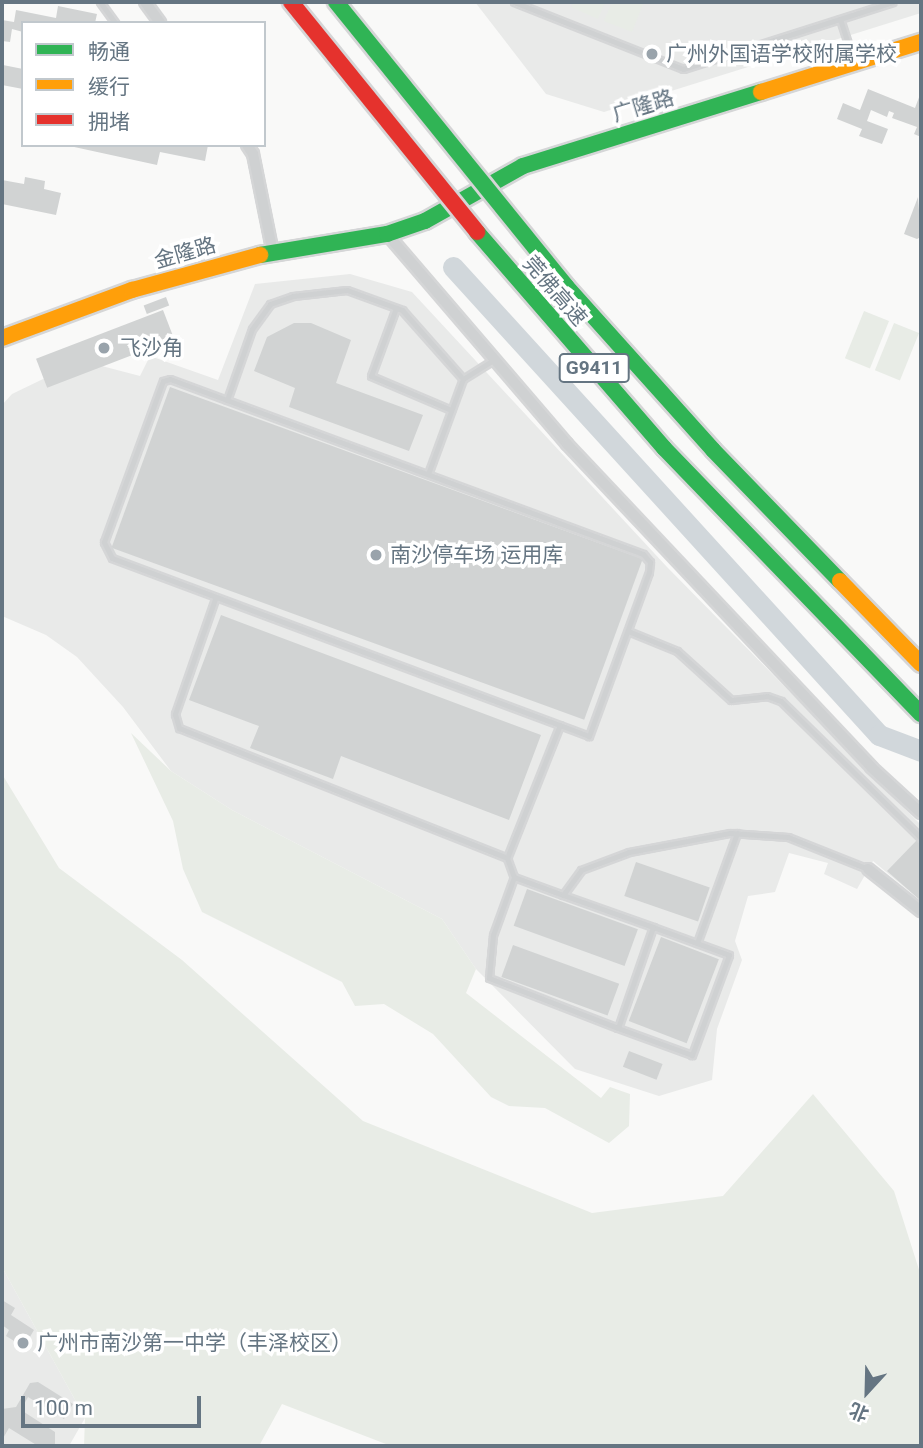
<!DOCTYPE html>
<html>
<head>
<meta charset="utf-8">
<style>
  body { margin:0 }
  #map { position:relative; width:923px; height:1448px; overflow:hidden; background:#f9f9f8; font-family:Roboto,"Noto Sans SC",sans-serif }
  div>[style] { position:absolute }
  .built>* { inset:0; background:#e9eae9 }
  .green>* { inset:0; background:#e8ece6; transform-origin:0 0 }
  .river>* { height:21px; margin:-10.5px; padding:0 10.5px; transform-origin:10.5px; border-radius:10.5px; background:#d1d7db }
  .building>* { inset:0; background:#d1d3d3; transform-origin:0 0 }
  .roads { filter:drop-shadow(2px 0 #d5d6d7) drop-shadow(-2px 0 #d5d6d7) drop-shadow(0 2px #d5d6d7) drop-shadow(0 -2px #d5d6d7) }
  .lane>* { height:5px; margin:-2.5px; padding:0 2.5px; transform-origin:2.5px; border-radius:2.5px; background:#cfd1d2 }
  .street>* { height:10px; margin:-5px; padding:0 5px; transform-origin:5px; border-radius:5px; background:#cfd1d2 }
  .fast>* { height:16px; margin:-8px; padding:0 8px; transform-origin:8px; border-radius:8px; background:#30b455 }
  .slow>* { height:16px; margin:-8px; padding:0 8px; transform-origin:8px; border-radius:8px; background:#ff9f0a }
  .bridges { filter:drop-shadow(2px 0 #d5d5d6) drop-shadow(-2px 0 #d5d5d6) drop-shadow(0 2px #d5d5d6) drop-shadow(0 -2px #d5d5d6) }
  .fast-bridge>* { height:16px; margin:-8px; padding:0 8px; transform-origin:8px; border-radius:8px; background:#30b455 }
  .slow-bridge>* { height:16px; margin:-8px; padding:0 8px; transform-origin:8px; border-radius:8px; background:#ff9f0a }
  .jam-bridge>* { height:16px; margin:-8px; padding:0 8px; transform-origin:8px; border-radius:8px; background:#e5322d }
  .dots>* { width:19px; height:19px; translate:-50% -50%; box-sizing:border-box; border:4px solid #fff; border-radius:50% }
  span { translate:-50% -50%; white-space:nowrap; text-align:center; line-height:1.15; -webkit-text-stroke:7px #fff; paint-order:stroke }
  .shield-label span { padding:2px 5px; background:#fff; border:2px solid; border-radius:5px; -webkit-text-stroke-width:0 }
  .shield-label { font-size:19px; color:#657582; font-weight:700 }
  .poi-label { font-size:21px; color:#657582 }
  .left { translate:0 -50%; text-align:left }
  .street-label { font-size:21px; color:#657582 }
  .frame { position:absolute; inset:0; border:4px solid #657582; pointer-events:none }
  .legend { position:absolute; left:21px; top:21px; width:245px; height:126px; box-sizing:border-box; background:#fff; border:2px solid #c1c8cd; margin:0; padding:9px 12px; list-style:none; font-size:21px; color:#657582 }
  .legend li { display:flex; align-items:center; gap:14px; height:35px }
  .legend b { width:35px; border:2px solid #c1c8cd }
  .north { position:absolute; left:832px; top:1357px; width:70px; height:70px; -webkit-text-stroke:5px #fff; paint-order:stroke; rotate:202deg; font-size:19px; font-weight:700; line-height:28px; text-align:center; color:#657582 }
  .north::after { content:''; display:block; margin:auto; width:24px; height:32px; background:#657582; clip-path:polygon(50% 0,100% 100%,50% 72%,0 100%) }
  .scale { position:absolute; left:21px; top:1396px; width:180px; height:32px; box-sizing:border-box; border:4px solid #657582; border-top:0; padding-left:9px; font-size:21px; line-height:24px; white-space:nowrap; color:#657582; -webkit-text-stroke:5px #fff; paint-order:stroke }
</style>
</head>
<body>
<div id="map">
  <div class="built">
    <div style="clip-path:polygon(475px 2px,921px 2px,921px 13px,604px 112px,546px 94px)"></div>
    <div style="clip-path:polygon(350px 274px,412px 292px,667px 567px,921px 825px,921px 901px,873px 861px,857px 889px,824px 874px,828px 863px,789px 853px,775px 892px,748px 896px,735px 941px,742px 960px,717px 1029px,712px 1080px,659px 1096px,575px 1069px,476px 969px,442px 919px,232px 810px,171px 771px,123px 707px,77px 657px,46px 635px,2px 616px,2px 405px,12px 394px,70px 366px,98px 365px,140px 376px,150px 356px,218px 380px,255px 284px)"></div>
    <div style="clip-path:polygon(2px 1267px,85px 1418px,69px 1446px,2px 1446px)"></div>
  </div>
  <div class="green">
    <div style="clip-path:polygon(573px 2px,605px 2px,598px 19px,571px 7px)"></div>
    <div style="clip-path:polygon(612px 2px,644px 2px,632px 32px,604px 21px)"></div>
    <div style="left:864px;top:311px;width:27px;height:51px;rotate:22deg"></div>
    <div style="left:894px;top:323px;width:27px;height:51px;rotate:22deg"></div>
    <div style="clip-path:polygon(131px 733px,171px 771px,232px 810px,442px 919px,476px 969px,466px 993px,601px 1098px,610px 1087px,630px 1094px,629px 1126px,609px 1143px,545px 1108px,509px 1106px,491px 1097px,433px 1034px,384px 1004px,355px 1006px,342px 982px,202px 912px,183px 869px,173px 821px)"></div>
    <div style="clip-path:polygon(2px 774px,59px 868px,182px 960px,363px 1121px,592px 1213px,723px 1196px,813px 1094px,894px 1191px,921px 1276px,921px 1446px,391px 1446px,282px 1404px,259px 1446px,84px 1446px,85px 1418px,2px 1267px)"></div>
  </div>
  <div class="river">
    <div style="left:453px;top:267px;width:633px;rotate:47.69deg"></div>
    <div style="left:879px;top:735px;width:45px;rotate:20.9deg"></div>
  </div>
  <div class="building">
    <div style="clip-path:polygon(58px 6px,97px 14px,95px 23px,23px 23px,23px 32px,12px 29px,10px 42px,2px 41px,2px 20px,14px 22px,16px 10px,56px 18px)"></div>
    <div style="clip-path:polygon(3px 65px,23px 69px,23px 89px,2px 85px)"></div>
    <div style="clip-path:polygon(868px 89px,915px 108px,921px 92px,921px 137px,914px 134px,917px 127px,892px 118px,894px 113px,889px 111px,887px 117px,871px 110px,867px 121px,888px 129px,882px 144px,859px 136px,862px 129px,837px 119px,843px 103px,860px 110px)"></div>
    <div style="clip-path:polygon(65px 145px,208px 145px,205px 161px,160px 152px,157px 165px)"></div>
    <div style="clip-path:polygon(25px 177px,45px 181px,44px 189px,61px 193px,56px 215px,2px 204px,2px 180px,24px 184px)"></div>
    <div style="clip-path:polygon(918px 197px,921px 237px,917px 239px,904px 234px)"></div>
    <div style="left:166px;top:297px;width:9px;height:24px;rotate:69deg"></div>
    <div style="left:163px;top:310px;width:31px;height:136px;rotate:69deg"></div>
    <div style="clip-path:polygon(294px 323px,311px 323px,351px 340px,336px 383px,423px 415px,409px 451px,289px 407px,295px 388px,254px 371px,267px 337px)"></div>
    <div style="left:170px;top:387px;width:503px;height:171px;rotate:20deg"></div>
    <div style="clip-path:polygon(221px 615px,541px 735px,509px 820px,341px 756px,333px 779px,250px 748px,259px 726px,189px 700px)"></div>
    <div style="clip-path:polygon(917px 840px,921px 844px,921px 901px,887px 871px)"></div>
    <div style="left:636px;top:862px;width:78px;height:36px;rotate:19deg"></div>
    <div style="left:527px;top:889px;width:118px;height:39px;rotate:20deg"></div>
    <div style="left:661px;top:937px;width:62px;height:90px;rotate:21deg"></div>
    <div style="left:513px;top:945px;width:113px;height:34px;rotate:20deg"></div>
    <div style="left:629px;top:1051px;width:36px;height:17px;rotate:21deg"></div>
    <div style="clip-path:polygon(2px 1300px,15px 1308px,11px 1315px,34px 1330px,24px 1347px,6px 1336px,9px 1330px,2px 1325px)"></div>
    <div style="clip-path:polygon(38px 1382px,73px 1404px,64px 1419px,28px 1397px,21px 1410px,55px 1432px,55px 1444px,38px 1446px,9px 1428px,2px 1440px,2px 1409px,16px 1407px,30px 1383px)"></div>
  </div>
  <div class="roads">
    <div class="lane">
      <div style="left:100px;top:2px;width:26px;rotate:54deg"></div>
      <div style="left:514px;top:2px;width:182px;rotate:21.6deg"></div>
      <div style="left:683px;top:69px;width:220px;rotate:-17.7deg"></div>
      <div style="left:840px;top:19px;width:45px;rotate:72deg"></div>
      <div style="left:396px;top:308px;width:72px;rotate:110.2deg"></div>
      <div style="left:371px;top:376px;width:87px;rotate:23deg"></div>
      <div style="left:170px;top:379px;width:504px;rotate:20.3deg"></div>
      <div style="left:643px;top:554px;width:11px;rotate:49deg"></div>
      <div style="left:650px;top:562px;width:10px;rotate:96deg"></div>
      <div style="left:649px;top:572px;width:175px;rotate:110.1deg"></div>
      <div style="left:589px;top:736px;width:509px;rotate:-159.54deg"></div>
      <div style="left:112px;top:558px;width:18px;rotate:-117deg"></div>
      <div style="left:104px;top:542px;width:171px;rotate:-69.9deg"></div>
      <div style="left:163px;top:381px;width:7px;rotate:-16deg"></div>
      <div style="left:227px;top:400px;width:75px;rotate:-70.6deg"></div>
      <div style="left:252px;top:329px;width:31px;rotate:-54deg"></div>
      <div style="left:270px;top:304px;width:24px;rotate:-19deg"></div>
      <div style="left:293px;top:296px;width:54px;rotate:-6.3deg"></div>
      <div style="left:347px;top:290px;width:59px;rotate:20deg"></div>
      <div style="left:402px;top:310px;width:92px;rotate:48.5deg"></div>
      <div style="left:428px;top:474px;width:101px;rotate:-69.8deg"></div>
      <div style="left:463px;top:379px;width:36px;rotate:-32deg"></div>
      <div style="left:215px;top:599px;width:122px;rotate:109.2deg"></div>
      <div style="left:175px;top:714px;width:15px;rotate:74deg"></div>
      <div style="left:179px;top:728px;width:353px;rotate:21.6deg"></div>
      <div style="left:507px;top:858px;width:143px;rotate:-68.3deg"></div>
      <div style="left:628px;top:631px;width:53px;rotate:22.2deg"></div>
      <div style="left:677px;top:651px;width:73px;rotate:42.2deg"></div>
      <div style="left:731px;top:700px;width:36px;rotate:-6deg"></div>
      <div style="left:767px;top:696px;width:15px;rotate:20deg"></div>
      <div style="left:781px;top:701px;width:196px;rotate:44.4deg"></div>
      <div style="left:507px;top:858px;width:20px;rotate:70deg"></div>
      <div style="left:514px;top:877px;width:52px;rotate:20.2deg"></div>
      <div style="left:563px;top:895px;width:96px;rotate:19.6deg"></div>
      <div style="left:653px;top:927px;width:81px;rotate:20.2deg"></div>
      <div style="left:729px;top:955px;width:107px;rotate:110.3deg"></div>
      <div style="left:692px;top:1055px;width:79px;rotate:-160deg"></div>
      <div style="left:618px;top:1028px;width:107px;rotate:-70.9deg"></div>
      <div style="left:514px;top:877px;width:62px;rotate:109.9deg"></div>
      <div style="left:493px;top:935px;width:43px;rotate:95.3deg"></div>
      <div style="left:489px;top:978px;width:138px;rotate:21.2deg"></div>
      <div style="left:563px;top:895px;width:31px;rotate:-54deg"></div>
      <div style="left:581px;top:870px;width:51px;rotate:-20.6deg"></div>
      <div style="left:629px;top:852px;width:103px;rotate:-10.7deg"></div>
      <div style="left:730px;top:833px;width:58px;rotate:3.9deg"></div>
      <div style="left:788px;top:837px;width:86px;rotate:21.8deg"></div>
      <div style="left:697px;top:943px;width:117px;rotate:-70deg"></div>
    </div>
    <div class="street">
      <div style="left:145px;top:2px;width:26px;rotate:54deg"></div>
      <div style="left:247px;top:145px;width:11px;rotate:56deg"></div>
      <div style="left:253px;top:154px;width:101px;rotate:78.6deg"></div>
      <div style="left:387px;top:234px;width:277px;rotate:49.4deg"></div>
      <div style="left:567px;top:444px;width:444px;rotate:46.7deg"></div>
      <div style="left:871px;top:767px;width:68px;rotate:42.6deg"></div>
      <div style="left:868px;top:869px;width:68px;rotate:38.4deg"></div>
    </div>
    <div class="fast">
      <div style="left:260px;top:255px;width:129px;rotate:-9.4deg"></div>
      <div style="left:387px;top:234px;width:40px;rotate:-18.9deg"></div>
      <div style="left:425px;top:221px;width:112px;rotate:-29.3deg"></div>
      <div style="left:523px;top:166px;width:249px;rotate:-17.3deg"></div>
    </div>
    <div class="slow">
      <div style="left:761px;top:92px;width:168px;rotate:-17.4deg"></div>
      <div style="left:2px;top:338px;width:139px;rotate:-20.3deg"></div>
      <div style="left:132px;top:290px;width:133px;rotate:-15.3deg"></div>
    </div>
  </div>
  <div class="bridges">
    <div class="fast-bridge">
      <div style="left:336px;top:2px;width:365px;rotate:51deg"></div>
      <div style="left:566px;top:286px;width:220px;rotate:48.1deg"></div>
      <div style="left:713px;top:450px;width:182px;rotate:45.9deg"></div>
      <div style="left:477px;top:232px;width:286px;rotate:49.1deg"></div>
      <div style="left:664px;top:448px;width:370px;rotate:46deg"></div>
    </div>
    <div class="slow-bridge">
      <div style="left:840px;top:581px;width:116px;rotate:45.7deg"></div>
    </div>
    <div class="jam-bridge">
      <div style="left:291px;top:2px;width:296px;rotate:51deg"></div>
    </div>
  </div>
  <div class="dots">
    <div style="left:652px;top:54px;background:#99a3ab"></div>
    <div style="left:104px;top:348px;background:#99a3ab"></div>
    <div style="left:376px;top:555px;background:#99a3ab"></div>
    <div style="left:23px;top:1343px;background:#99a3ab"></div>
  </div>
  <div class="shield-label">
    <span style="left:594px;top:368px">G9411</span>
  </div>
  <div class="poi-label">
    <span class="left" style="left:666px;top:54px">广州外国语学校附属学校</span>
    <span class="left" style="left:120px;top:348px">飞沙角</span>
    <span class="left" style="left:390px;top:555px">南沙停车场 运用库</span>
    <span class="left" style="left:37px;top:1343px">广州市南沙第一中学（丰泽校区）</span>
  </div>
  <div class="street-label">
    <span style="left:643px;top:106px;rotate:-17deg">广隆路</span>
    <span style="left:185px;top:253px;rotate:-16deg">金隆路</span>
    <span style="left:555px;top:291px;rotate:49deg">莞佛高速</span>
  </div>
  <div class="frame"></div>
  <ul class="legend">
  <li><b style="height:9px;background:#30b455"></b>畅通</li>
  <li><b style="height:9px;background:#ff9f0a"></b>缓行</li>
  <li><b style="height:9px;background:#e5322d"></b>拥堵</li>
  </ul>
  <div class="north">北</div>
  <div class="scale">100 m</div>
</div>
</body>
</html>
